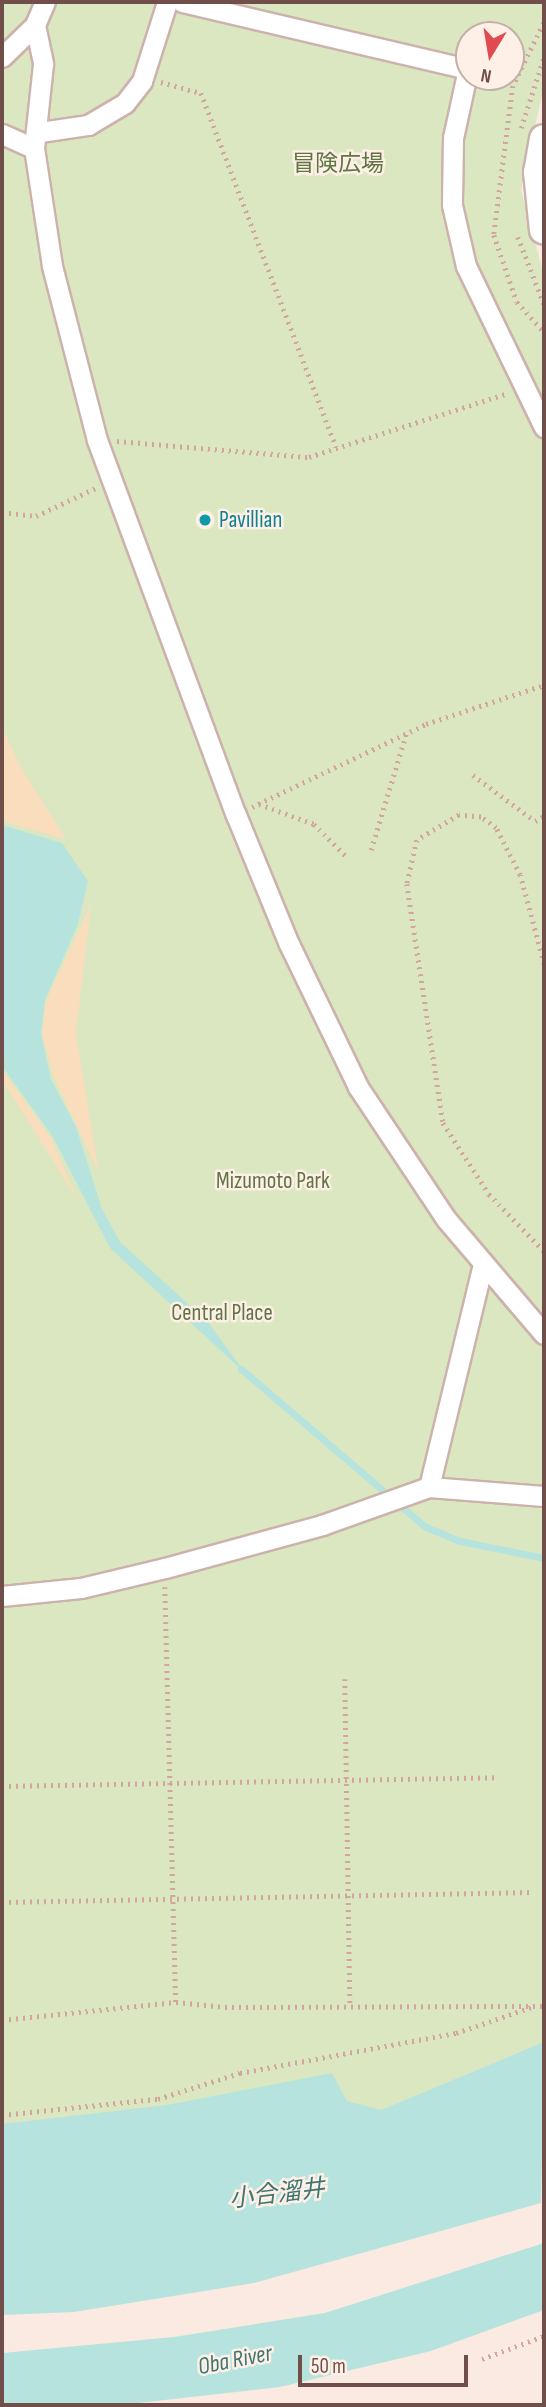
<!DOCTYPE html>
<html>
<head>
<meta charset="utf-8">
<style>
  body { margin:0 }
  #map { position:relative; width:546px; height:2407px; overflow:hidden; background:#fbeae1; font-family:"Sofia Sans Condensed","Noto Sans JP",sans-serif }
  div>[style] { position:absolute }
  .green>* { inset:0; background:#dae7c1 }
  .sand>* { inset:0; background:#f9ddbd }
  .water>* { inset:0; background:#b7e3de }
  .stream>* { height:7px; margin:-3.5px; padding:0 3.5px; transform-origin:3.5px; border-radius:3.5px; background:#b7e3de }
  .path>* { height:4.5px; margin-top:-2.25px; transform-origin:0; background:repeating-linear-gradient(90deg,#d3a59e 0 2px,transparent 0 7px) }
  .roads { filter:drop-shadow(2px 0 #cdb2ac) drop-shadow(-2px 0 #cdb2ac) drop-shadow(0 2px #cdb2ac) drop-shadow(0 -2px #cdb2ac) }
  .street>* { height:19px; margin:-9.5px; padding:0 9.5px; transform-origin:9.5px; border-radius:9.5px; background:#fff }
  .secondary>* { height:28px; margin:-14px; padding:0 14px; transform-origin:14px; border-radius:14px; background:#fff }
  .dots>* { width:19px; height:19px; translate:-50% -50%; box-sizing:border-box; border:4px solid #feefe7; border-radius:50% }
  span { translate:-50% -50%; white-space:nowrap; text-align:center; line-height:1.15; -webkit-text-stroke:5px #feefe7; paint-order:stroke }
  .park-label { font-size:23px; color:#5e7642 }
  .culture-label { font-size:23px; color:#0d838f }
  .left { translate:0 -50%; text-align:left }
  .water-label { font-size:24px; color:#3f7671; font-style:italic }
  .frame { position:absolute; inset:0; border:4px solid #704e49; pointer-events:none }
  .north { position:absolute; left:455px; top:21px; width:70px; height:70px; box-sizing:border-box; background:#feefe7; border:2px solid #c5afa8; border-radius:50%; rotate:191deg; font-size:19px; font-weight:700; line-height:28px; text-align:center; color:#704e49 }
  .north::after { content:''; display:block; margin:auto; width:24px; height:32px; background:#df4b4f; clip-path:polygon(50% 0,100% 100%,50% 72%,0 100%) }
  .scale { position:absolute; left:298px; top:2355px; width:170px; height:32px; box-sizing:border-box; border:4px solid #704e49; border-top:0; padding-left:9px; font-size:21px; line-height:24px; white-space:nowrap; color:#704e49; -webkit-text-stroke:5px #feefe7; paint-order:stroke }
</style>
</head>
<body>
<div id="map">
  <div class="green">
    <div style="clip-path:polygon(evenodd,2px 2px,544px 2px,544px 86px,521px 190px,544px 276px,544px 2086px,2px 2184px,2px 2px,469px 35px,511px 35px,511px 77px,469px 77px,469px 35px)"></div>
  </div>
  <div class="sand">
    <div style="clip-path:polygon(2px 727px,20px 766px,66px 839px,2px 821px)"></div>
    <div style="clip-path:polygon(91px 905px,76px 1033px,99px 1173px,54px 1078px,42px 1034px,46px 1001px)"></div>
    <div style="clip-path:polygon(2px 1070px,51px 1138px,79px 1202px,2px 1080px)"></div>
  </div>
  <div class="water">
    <div style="clip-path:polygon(2px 825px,62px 843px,88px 881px,78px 924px,45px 1000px,41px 1034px,51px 1079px,76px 1127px,102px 1209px,120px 1242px,207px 1321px,246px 1374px,110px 1248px,53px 1137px,2px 1066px)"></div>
    <div style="clip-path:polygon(544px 2042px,541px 2203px,254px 2283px,74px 2312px,2px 2315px,2px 2124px,167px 2105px,332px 2073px,347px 2101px,381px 2110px)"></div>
    <div style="clip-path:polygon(544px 2243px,544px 2310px,431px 2351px,280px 2387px,120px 2405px,2px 2405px,2px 2353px,174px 2337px,325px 2313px)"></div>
  </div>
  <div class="stream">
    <div style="left:241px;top:1369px;width:241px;rotate:40.6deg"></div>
    <div style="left:424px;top:1526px;width:39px;rotate:23deg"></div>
    <div style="left:460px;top:1541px;width:86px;rotate:11.4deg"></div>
  </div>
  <div class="path">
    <div style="left:544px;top:23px;width:70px;rotate:116.2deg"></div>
    <div style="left:513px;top:86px;width:150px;rotate:97.3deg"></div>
    <div style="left:494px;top:235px;width:71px;rotate:71.1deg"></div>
    <div style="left:517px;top:302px;width:40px;rotate:48deg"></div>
    <div style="left:161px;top:82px;width:41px;rotate:15.4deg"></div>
    <div style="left:201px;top:93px;width:379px;rotate:69.1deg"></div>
    <div style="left:521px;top:128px;width:75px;rotate:-72.1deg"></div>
    <div style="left:518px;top:237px;width:72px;rotate:68.8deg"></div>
    <div style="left:117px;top:441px;width:193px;rotate:4.8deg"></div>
    <div style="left:309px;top:457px;width:209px;rotate:-17.8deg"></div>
    <div style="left:2px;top:512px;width:34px;rotate:7deg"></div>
    <div style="left:36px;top:516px;width:66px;rotate:-25deg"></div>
    <div style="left:473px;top:775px;width:77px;rotate:36.6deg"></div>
    <div style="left:535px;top:821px;width:10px;rotate:-29deg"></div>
    <div style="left:259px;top:804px;width:59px;rotate:20deg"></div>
    <div style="left:314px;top:824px;width:47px;rotate:45deg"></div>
    <div style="left:252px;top:807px;width:193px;rotate:-25.5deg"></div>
    <div style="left:426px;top:724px;width:124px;rotate:-18.3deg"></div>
    <div style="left:371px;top:850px;width:121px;rotate:-73.2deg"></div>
    <div style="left:544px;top:964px;width:92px;rotate:-105.1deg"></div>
    <div style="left:520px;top:875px;width:53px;rotate:-117.1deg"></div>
    <div style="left:496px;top:828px;width:19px;rotate:-144deg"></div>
    <div style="left:481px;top:817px;width:22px;rotate:-175deg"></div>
    <div style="left:459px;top:815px;width:49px;rotate:149.2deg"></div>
    <div style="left:417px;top:840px;width:45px;rotate:102.8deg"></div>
    <div style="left:407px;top:884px;width:242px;rotate:81.4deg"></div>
    <div style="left:443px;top:1123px;width:85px;rotate:57.1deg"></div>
    <div style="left:489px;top:1194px;width:79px;rotate:46deg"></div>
    <div style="left:165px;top:1587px;width:415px;rotate:88.5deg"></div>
    <div style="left:345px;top:1679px;width:326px;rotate:89.1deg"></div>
    <div style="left:2px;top:1786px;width:497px;rotate:-1deg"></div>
    <div style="left:2px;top:1902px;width:530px;rotate:-1.08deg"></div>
    <div style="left:2px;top:2020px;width:175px;rotate:-5.9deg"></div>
    <div style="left:176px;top:2002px;width:49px;rotate:5.8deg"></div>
    <div style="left:225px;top:2007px;width:319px;rotate:-0.2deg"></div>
    <div style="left:2px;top:2115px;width:157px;rotate:-5.9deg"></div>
    <div style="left:158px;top:2099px;width:86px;rotate:-17.6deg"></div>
    <div style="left:240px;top:2073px;width:220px;rotate:-10.5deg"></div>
    <div style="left:456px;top:2033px;width:83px;rotate:-18.9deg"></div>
    <div style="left:482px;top:2359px;width:66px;rotate:-20.4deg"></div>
  </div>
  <div class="roads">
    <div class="street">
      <div style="left:182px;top:2px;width:294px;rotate:13.2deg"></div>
      <div style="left:468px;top:69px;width:71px;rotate:102.3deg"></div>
      <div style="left:453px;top:138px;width:67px;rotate:90.9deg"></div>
      <div style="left:452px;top:205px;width:63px;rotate:77.1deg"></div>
      <div style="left:466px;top:266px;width:179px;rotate:64.2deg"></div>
      <div style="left:35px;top:25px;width:40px;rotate:78deg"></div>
      <div style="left:43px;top:64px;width:84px;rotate:96.1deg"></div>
      <div style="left:34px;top:148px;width:119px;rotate:81.3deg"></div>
      <div style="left:52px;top:266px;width:180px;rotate:75.5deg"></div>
      <div style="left:97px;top:440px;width:400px;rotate:69.7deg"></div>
      <div style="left:236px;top:815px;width:139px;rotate:67.7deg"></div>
      <div style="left:289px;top:944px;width:159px;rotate:64.2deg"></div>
      <div style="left:358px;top:1087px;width:159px;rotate:56.3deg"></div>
      <div style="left:446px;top:1219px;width:151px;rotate:49.6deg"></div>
      <div style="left:2px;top:57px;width:46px;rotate:-44.1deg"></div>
      <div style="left:35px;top:25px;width:25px;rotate:-67deg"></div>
      <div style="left:40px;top:132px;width:49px;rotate:-8.3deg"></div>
      <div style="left:88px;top:125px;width:43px;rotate:-30.7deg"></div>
      <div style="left:125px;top:103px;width:28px;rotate:-52deg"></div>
      <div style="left:142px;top:81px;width:83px;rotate:-72.4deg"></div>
      <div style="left:2px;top:134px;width:35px;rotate:24deg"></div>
      <div style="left:429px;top:1487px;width:230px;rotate:-76.4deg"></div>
      <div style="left:2px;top:1596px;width:79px;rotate:-5.8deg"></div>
      <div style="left:81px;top:1588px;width:86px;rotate:-13.4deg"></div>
      <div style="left:165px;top:1568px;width:163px;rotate:-15.3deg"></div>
      <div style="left:322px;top:1525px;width:114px;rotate:-19.6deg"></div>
      <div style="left:429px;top:1487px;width:115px;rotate:4.5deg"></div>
    </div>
    <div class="secondary">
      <div style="left:544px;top:139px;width:34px;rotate:100deg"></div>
      <div style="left:538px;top:172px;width:58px;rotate:84.1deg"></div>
    </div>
  </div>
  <div class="dots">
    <div style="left:205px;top:520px;background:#0f9aa8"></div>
  </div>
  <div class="park-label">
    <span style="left:338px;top:164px">冒険広場</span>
    <span style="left:273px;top:1181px">Mizumoto Park</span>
    <span style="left:222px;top:1313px">Central Place</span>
  </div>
  <div class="culture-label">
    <span class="left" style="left:219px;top:520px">Pavillian</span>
  </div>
  <div class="water-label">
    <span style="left:277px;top:2194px;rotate:-7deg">小合溜井</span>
    <span style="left:235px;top:2360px;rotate:-11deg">Oba River</span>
  </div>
  <div class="frame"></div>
  <div class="north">N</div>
  <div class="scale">50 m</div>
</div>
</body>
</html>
